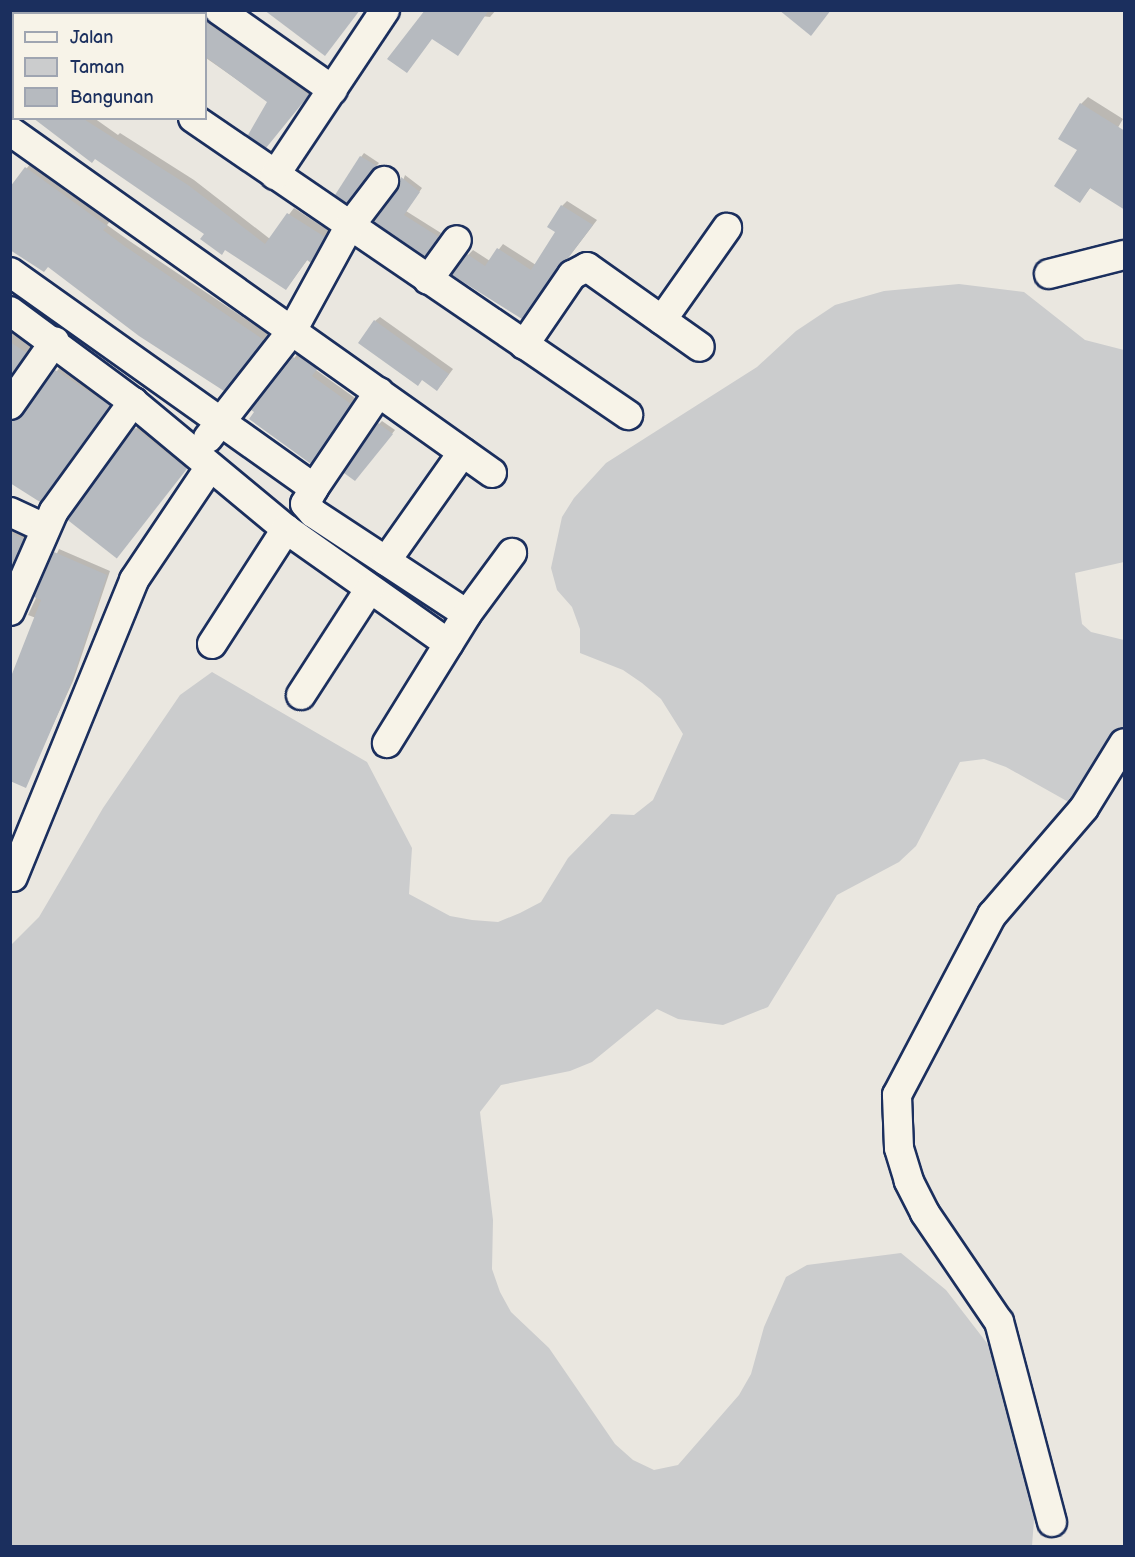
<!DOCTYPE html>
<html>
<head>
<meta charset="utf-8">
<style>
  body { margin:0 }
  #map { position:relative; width:1135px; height:1557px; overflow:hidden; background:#eae7e0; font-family:"Balsamiq Sans",sans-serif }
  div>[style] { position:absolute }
  .green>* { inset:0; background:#cbcccd }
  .shadow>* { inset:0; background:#0003; transform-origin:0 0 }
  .building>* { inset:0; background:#b6babf; transform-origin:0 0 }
  .roads { filter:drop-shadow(2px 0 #1b2f5e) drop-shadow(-2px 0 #1b2f5e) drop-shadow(0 2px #1b2f5e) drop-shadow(0 -2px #1b2f5e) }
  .minor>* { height:28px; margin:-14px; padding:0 14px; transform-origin:14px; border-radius:14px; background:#f7f3e8 }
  span { translate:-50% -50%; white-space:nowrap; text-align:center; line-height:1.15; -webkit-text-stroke:6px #f7f3e8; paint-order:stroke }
  .frame { position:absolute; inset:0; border:12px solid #1b2f5e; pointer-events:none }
  .legend { position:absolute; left:12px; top:12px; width:195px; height:108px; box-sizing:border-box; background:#f7f3e8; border:2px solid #9fa5b1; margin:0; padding:8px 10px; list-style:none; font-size:18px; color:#1b2f5e }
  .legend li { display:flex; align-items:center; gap:12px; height:30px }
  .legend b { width:30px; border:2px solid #9fa5b1 }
</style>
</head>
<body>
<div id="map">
  <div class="green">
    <div style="clip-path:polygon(959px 284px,1024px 292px,1085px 340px,1124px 350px,1124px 562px,1075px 573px,1082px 624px,1091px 632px,1124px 640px,1124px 772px,1097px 818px,1006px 767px,984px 759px,960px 762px,916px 846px,899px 862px,837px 895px,768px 1007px,723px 1025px,678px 1019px,657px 1009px,592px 1062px,570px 1071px,501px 1085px,480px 1112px,493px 1220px,492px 1269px,500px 1292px,511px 1312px,549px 1348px,615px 1444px,633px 1460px,654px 1470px,678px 1465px,739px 1395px,751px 1374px,764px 1327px,786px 1277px,807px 1265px,901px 1253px,946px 1290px,1000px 1360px,1035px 1507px,1032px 1546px,11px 1546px,11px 945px,39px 917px,103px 808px,180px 695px,212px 672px,367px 762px,412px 848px,409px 894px,450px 916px,472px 920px,498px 922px,520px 913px,541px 902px,568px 858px,611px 814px,634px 815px,653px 800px,683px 734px,661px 699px,642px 683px,623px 670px,580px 653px,580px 629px,572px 607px,557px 590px,551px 568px,562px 517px,574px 498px,606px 463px,757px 367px,796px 331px,835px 305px,884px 291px)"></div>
  </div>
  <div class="shadow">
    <div style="left:136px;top:10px;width:64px;height:6px"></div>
    <div style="clip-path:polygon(426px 10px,496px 10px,490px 17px)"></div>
    <div style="clip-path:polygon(206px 15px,312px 90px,270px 142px,269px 102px,206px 58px)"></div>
    <div style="clip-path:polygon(1088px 97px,1123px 119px,1107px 146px,1091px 187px,1080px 201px,1081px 104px)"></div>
    <div style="clip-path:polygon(58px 118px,94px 118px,118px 135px,120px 133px,194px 180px,270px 239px,294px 208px,329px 231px,316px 255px,308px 259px,291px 282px,206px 234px)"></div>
    <div style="clip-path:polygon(364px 153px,379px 163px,350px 198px,361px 157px)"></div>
    <div style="clip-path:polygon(31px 163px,111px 220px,107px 225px,128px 240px,268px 334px,229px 384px,10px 189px)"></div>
    <div style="clip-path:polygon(405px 175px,422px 188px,406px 211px,441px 233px,428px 251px,376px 221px,399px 192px)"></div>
    <div style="clip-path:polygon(567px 201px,597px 220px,527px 312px,468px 255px,473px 250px,490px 261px,503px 244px,536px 265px,557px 231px,562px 206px)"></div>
    <div style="clip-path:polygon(380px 317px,453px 369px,441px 385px,375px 321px)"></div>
    <div style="clip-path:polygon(10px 330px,32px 345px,10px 375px)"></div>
    <div style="clip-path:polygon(299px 352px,321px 363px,316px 370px,355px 398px,316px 456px,253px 410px)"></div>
    <div style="clip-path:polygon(60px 367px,112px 401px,44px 496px,10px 482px,10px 416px,22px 417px)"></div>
    <div style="clip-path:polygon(382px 421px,395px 430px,358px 476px,379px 424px)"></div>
    <div style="left:139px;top:425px;width:63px;height:117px;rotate:38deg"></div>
    <div style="clip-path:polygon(10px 529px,26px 535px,10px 571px)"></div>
    <div style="clip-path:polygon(59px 549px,110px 571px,73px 681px,25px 786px,36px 618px,28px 615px)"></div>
  </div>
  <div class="building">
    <div style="clip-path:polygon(264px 10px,360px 10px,325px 56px)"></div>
    <div style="clip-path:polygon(425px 10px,489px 10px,458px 56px,432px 39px,407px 73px,387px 59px)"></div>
    <div style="clip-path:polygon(779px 10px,831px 10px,811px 36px)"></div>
    <div style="clip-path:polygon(206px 22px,309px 95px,266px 148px,248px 135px,267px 102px,206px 57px)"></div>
    <div style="clip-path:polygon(1080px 103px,1125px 131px,1125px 210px,1090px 188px,1080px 203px,1054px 186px,1077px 150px,1058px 139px)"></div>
    <div style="clip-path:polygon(33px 118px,82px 118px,188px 185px,265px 244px,287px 213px,325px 237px,311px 263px,307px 260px,286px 290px,225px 250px,222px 255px,200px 239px,204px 234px,95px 159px,92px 163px)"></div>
    <div style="clip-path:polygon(360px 156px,377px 166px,347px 203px,335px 195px)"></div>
    <div style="clip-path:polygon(25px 167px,107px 226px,103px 230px,123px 245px,264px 340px,224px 391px,139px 336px,48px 267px,44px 272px,10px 250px,10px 187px)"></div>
    <div style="clip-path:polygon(401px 177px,420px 192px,404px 215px,439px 237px,425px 256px,374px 222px,397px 191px)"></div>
    <div style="clip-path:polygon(561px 205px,593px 225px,522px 319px,452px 275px,467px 254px,485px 266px,497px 248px,531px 270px,555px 232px,547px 227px)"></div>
    <div style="clip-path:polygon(374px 320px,449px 374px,437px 391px,422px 380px,418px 386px,358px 343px)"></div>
    <div style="clip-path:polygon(10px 342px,27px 353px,10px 376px)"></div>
    <div style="clip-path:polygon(293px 357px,297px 360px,299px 357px,317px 369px,312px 376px,351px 404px,311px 464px,249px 419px,254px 412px,251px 410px)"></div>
    <div style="clip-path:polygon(55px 370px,110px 405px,40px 502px,10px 483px,10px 421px,23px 414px)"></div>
    <div style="clip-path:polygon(378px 423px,393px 434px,355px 481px,344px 473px)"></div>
    <div style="left:135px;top:428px;width:66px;height:114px;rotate:38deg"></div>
    <div style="clip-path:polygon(10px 533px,24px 539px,10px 569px)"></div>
    <div style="clip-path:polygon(54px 552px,107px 575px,70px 686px,26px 788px,10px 781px,10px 679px,41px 600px,34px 597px)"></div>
  </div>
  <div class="roads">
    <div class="minor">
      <div style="left:36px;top:10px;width:6px;rotate:45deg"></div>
      <div style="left:219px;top:10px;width:139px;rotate:35.1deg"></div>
      <div style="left:193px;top:118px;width:527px;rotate:34.32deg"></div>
      <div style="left:10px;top:131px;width:591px;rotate:35.36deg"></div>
      <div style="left:275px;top:175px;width:198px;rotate:-56.3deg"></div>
      <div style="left:10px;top:272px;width:373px;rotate:35.4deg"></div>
      <div style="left:314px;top:488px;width:18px;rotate:119deg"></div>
      <div style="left:305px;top:504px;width:12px;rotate:48deg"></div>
      <div style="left:313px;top:513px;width:184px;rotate:33.3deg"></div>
      <div style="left:467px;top:614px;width:152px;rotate:121.8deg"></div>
      <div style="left:1049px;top:274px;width:77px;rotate:-14.2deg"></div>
      <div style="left:428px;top:280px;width:49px;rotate:-54.1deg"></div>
      <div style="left:10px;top:311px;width:153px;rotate:36.5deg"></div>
      <div style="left:133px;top:402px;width:199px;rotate:39.7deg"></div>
      <div style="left:286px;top:529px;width:199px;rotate:35.2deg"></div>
      <div style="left:662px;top:320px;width:113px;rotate:-54.8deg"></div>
      <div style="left:524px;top:345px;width:85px;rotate:-55.6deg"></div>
      <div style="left:572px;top:275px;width:17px;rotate:-28deg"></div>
      <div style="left:587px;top:267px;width:138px;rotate:35.3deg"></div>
      <div style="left:10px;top:405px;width:78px;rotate:-54.9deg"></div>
      <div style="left:208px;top:438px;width:136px;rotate:-51.9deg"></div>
      <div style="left:292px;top:331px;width:119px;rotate:-61.3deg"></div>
      <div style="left:349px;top:227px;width:58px;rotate:-52.7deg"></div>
      <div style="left:314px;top:488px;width:116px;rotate:-55.9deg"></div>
      <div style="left:10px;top:512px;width:38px;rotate:25deg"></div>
      <div style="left:386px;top:561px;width:133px;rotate:-54.8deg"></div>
      <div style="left:10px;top:611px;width:109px;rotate:-66.3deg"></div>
      <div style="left:54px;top:511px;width:135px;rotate:-54.1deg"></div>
      <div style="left:467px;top:614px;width:76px;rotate:-53.6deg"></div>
      <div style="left:212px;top:644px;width:137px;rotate:-57.2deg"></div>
      <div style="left:301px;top:695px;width:125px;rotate:-57.1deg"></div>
      <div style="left:13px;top:877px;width:321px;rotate:-67.8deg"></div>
      <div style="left:134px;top:580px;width:136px;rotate:-56.1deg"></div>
      <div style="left:1052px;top:1522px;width:207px;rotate:-104.8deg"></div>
      <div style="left:999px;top:1322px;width:132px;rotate:-124.2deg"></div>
      <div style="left:925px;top:1213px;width:36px;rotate:-117deg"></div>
      <div style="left:909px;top:1181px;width:34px;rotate:-107deg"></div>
      <div style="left:899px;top:1148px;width:53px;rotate:-92.2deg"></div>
      <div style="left:897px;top:1095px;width:204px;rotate:-62.2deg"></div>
      <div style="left:992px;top:915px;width:141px;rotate:-49.3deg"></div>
      <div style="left:1084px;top:808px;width:76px;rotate:-58.4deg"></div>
    </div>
  </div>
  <div class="frame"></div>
  <ul class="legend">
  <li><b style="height:8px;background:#f7f3e8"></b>Jalan</li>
  <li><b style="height:16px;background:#cbcccd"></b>Taman</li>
  <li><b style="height:16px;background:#b6babf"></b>Bangunan</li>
  </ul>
</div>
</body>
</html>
